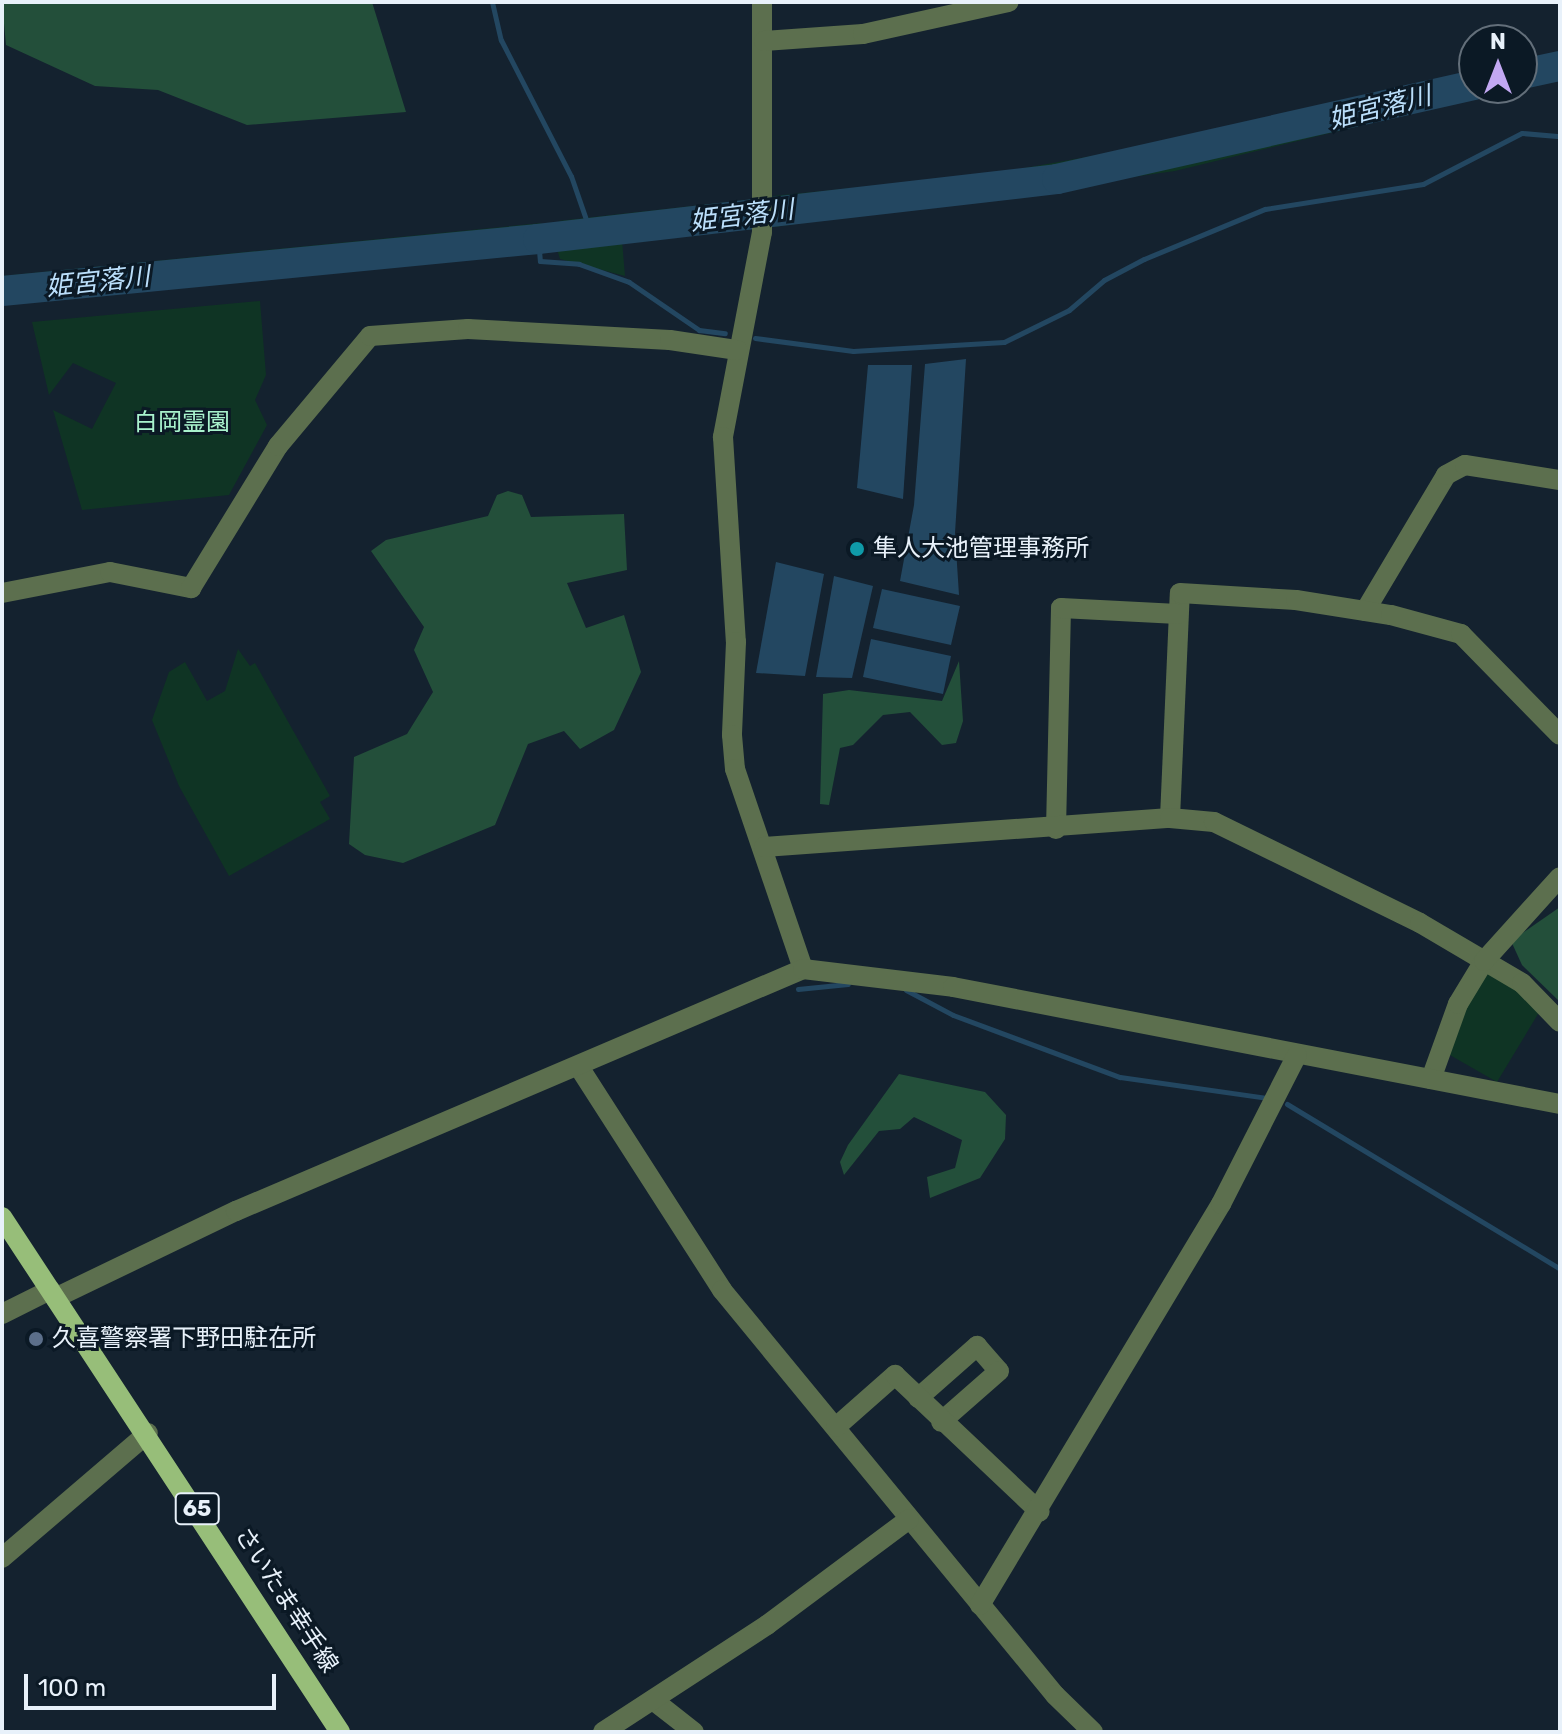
<!DOCTYPE html>
<meta charset="utf-8">
<style>
body{margin:0}
#map{position:relative;width:1562px;height:1734px;overflow:hidden;background:#14222f;font-family:Rubik,"Noto Sans JP",sans-serif}
div>[style]{position:absolute}
.green>*{inset:0;background:#0f3424}
.forest>*{inset:0;background:#234f3a}
.water>*{inset:0;background:#234761}
.stream>*{height:5px;margin:-2.5px;padding:0 2.5px;transform-origin:2.5px;border-radius:2.5px;background:#234761}
.river>*{height:30px;margin:-15px;padding:0 15px;transform-origin:15px;border-radius:15px;background:#234761}
.minor>*{height:20px;margin:-10px;padding:0 10px;transform-origin:10px;border-radius:10px;background:#5c6f4e}
.major>*{height:20px;margin:-10px;padding:0 10px;transform-origin:10px;border-radius:10px;background:#97be79}
.dots>*{width:22px;height:22px;translate:-50% -50%;box-sizing:border-box;border:4px solid #0b1925;border-radius:50%}
span{translate:-50% -50%;white-space:nowrap;text-align:center;line-height:1.15;-webkit-text-stroke:6px #0b1925;paint-order:stroke}
.shield-label span{padding:2px 6px;background:#0b1925;border:2px solid;border-radius:6px;-webkit-text-stroke-width:0}
.shield-label{font-size:22px;color:#e8f1fa;font-weight:700}
.park-label{font-size:24px;color:#a9f3cd}
.poi-label{font-size:24px;color:#e8f1fa}
.left{translate:0 -50%;text-align:left}
.street-label{font-size:24px;color:#e8f1fa}
.water-label{font-size:26px;color:#badefa;font-style:italic}
.frame{position:absolute;inset:0;border:4px solid #e8f1fa;pointer-events:none}
.north{position:absolute;left:1458px;top:24px;width:80px;height:80px;box-sizing:border-box;background:#0b1925;border:2px solid #636f7a;border-radius:50%;rotate:0deg;font-size:22px;font-weight:700;line-height:32px;text-align:center;color:#e8f1fa}
.north::after{content:'';display:block;margin:auto;width:28px;height:36px;background:#c2a8f2;clip-path:polygon(50% 0,100% 100%,50% 72%,0 100%)}
.scale{position:absolute;left:24px;top:1674px;width:252px;height:36px;box-sizing:border-box;border:4px solid #e8f1fa;border-top:0;padding-left:10px;font-size:24px;line-height:28px;white-space:nowrap;color:#e8f1fa;-webkit-text-stroke:6px #0b1925;paint-order:stroke}
</style>
<div id="map">
<div class="green">
<div style="clip-path:polygon(1474px 70px,1474px 81px,1173px 154px,1057px 175px,773px 207px,773px 196px,991px 174px,1238px 130px)"></div>
<div style="clip-path:polygon(1482px 88px,1515px 88px,1175px 171px,774px 227px,774px 218px,1105px 176px)"></div>
<div style="clip-path:polygon(755px 199px,755px 208px,578px 226px,558px 221px)"></div>
<div style="clip-path:polygon(754px 219px,753px 229px,622px 240px,625px 276px,560px 259px,556px 246px,581px 237px)"></div>
<div style="clip-path:polygon(542px 223px,526px 232px,2px 284px,2px 276px)"></div>
<div style="clip-path:polygon(260px 301px,266px 375px,255px 400px,267px 425px,229px 495px,82px 510px,53px 410px,92px 429px,116px 383px,73px 363px,49px 395px,32px 322px)"></div>
<div style="clip-path:polygon(238px 649px,250px 666px,255px 663px,330px 796px,320px 802px,330px 819px,229px 876px,179px 786px,152px 720px,169px 672px,185px 662px,207px 701px,225px 691px)"></div>
<div style="clip-path:polygon(1492px 971px,1541px 1009px,1497px 1082px,1448px 1054px,1461px 1013px,1483px 973px)"></div>
</div>
<div class="forest">
<div style="clip-path:polygon(2px 2px,372px 2px,406px 112px,247px 125px,158px 90px,95px 86px,6px 45px)"></div>
<div style="clip-path:polygon(508px 491px,522px 495px,531px 517px,624px 514px,627px 570px,567px 583px,586px 628px,624px 615px,641px 672px,614px 730px,580px 749px,564px 731px,528px 744px,495px 825px,403px 863px,365px 855px,349px 844px,354px 757px,407px 734px,433px 692px,414px 650px,424px 627px,371px 551px,386px 540px,488px 516px,497px 495px)"></div>
<div style="clip-path:polygon(959px 661px,963px 721px,956px 743px,942px 745px,910px 712px,883px 715px,853px 745px,840px 748px,829px 805px,820px 804px,823px 694px,849px 690px,942px 701px)"></div>
<div style="clip-path:polygon(1560px 907px,1560px 1002px,1522px 965px,1511px 941px)"></div>
<div style="clip-path:polygon(899px 1074px,985px 1092px,1006px 1115px,1005px 1139px,980px 1178px,930px 1198px,927px 1177px,955px 1168px,962px 1140px,914px 1117px,900px 1129px,879px 1131px,844px 1175px,840px 1162px,848px 1145px)"></div>
</div>
<div class="water">
<div style="clip-path:polygon(966px 359px,955px 533px,959px 595px,900px 581px,914px 505px,925px 364px)"></div>
<div style="clip-path:polygon(868px 365px,912px 365px,903px 499px,857px 488px)"></div>
<div style="clip-path:polygon(776px 562px,824px 574px,805px 676px,756px 673px)"></div>
<div style="clip-path:polygon(834px 576px,873px 586px,852px 678px,816px 677px)"></div>
<div style="clip-path:polygon(882px 589px,960px 606px,951px 645px,873px 628px)"></div>
<div style="clip-path:polygon(871px 639px,951px 656px,943px 694px,863px 677px)"></div>
</div>
<div class="stream">
<div style="left:492px;top:2px;width:39px;rotate:77deg"></div>
<div style="left:501px;top:40px;width:153px;rotate:62.8deg"></div>
<div style="left:571px;top:176px;width:58px;rotate:70.9deg"></div>
<div style="left:538px;top:239px;width:22px;rotate:85deg"></div>
<div style="left:540px;top:261px;width:39px;rotate:4deg"></div>
<div style="left:579px;top:264px;width:53px;rotate:19.8deg"></div>
<div style="left:629px;top:282px;width:85px;rotate:34.4deg"></div>
<div style="left:699px;top:330px;width:26px;rotate:7deg"></div>
<div style="left:755px;top:338px;width:99px;rotate:7.6deg"></div>
<div style="left:853px;top:351px;width:151px;rotate:-3.4deg"></div>
<div style="left:1004px;top:342px;width:72px;rotate:-26.2deg"></div>
<div style="left:1069px;top:310px;width:46px;rotate:-40.6deg"></div>
<div style="left:1104px;top:280px;width:45px;rotate:-27.7deg"></div>
<div style="left:1144px;top:259px;width:131px;rotate:-22.5deg"></div>
<div style="left:1265px;top:209px;width:160px;rotate:-9deg"></div>
<div style="left:1423px;top:184px;width:111px;rotate:-27.3deg"></div>
<div style="left:1522px;top:133px;width:38px;rotate:5deg"></div>
<div style="left:798px;top:989px;width:50px;rotate:-5.7deg"></div>
<div style="left:906px;top:990px;width:53px;rotate:28deg"></div>
<div style="left:953px;top:1015px;width:178px;rotate:20.4deg"></div>
<div style="left:1120px;top:1077px;width:148px;rotate:8.1deg"></div>
<div style="left:1287px;top:1104px;width:319px;rotate:31.1deg"></div>
</div>
<div class="river">
<div style="left:1522px;top:74px;width:39px;rotate:-12deg"></div>
<div style="left:2px;top:291px;width:539px;rotate:-5.54deg"></div>
<div style="left:538px;top:239px;width:522px;rotate:-6.59deg"></div>
<div style="left:1057px;top:179px;width:427px;rotate:-12.7deg"></div>
</div>
<div class="minor">
<div style="left:762px;top:2px;width:230px;rotate:90deg"></div>
<div style="left:762px;top:232px;width:209px;rotate:100.8deg"></div>
<div style="left:723px;top:437px;width:205px;rotate:86.4deg"></div>
<div style="left:736px;top:642px;width:93px;rotate:92.5deg"></div>
<div style="left:732px;top:735px;width:34px;rotate:85deg"></div>
<div style="left:735px;top:769px;width:211px;rotate:71.2deg"></div>
<div style="left:764px;top:41px;width:99px;rotate:-4deg"></div>
<div style="left:863px;top:34px;width:149px;rotate:-12.4deg"></div>
<div style="left:2px;top:593px;width:110px;rotate:-11deg"></div>
<div style="left:110px;top:572px;width:83px;rotate:11.2deg"></div>
<div style="left:191px;top:588px;width:167px;rotate:-58.5deg"></div>
<div style="left:278px;top:446px;width:143px;rotate:-50.1deg"></div>
<div style="left:370px;top:336px;width:98px;rotate:-4.1deg"></div>
<div style="left:468px;top:329px;width:202px;rotate:3.1deg"></div>
<div style="left:670px;top:340px;width:68px;rotate:8.5deg"></div>
<div style="left:1365px;top:611px;width:158px;rotate:-59.2deg"></div>
<div style="left:1446px;top:475px;width:21px;rotate:-28deg"></div>
<div style="left:1465px;top:465px;width:96px;rotate:9deg"></div>
<div style="left:1170px;top:818px;width:225px;rotate:-87.5deg"></div>
<div style="left:1180px;top:593px;width:116px;rotate:3.5deg"></div>
<div style="left:1296px;top:600px;width:96px;rotate:9deg"></div>
<div style="left:1391px;top:615px;width:73px;rotate:15.2deg"></div>
<div style="left:1461px;top:634px;width:141px;rotate:45.6deg"></div>
<div style="left:1056px;top:829px;width:221px;rotate:-88.7deg"></div>
<div style="left:1061px;top:608px;width:117px;rotate:2.9deg"></div>
<div style="left:764px;top:847px;width:407px;rotate:-4.1deg"></div>
<div style="left:1170px;top:818px;width:44px;rotate:5.2deg"></div>
<div style="left:1214px;top:822px;width:229px;rotate:26.1deg"></div>
<div style="left:1420px;top:923px;width:118px;rotate:30.5deg"></div>
<div style="left:1522px;top:983px;width:54px;rotate:45.7deg"></div>
<div style="left:579px;top:1067px;width:265px;rotate:57.3deg"></div>
<div style="left:722px;top:1290px;width:524px;rotate:50.57deg"></div>
<div style="left:1055px;top:1695px;width:53px;rotate:44.2deg"></div>
<div style="left:1431px;top:1079px;width:80px;rotate:-70.2deg"></div>
<div style="left:1458px;top:1004px;width:50px;rotate:-58.8deg"></div>
<div style="left:1484px;top:961px;width:113px;rotate:-47.9deg"></div>
<div style="left:55px;top:1298px;width:201px;rotate:-25.7deg"></div>
<div style="left:236px;top:1211px;width:616px;rotate:-23.11deg"></div>
<div style="left:803px;top:969px;width:151px;rotate:6.8deg"></div>
<div style="left:953px;top:987px;width:618px;rotate:10.91deg"></div>
<div style="left:2px;top:1314px;width:54px;rotate:-26.6deg"></div>
<div style="left:918px;top:1398px;width:79px;rotate:-41.4deg"></div>
<div style="left:977px;top:1346px;width:33px;rotate:49deg"></div>
<div style="left:999px;top:1371px;width:77px;rotate:138.7deg"></div>
<div style="left:836px;top:1427px;width:79px;rotate:-41.4deg"></div>
<div style="left:895px;top:1375px;width:199px;rotate:43.4deg"></div>
<div style="left:2px;top:1558px;width:192px;rotate:-40.6deg"></div>
<div style="left:980px;top:1605px;width:468px;rotate:-59deg"></div>
<div style="left:1221px;top:1204px;width:167px;rotate:-63deg"></div>
<div style="left:653px;top:1700px;width:52px;rotate:38deg"></div>
<div style="left:603px;top:1732px;width:196px;rotate:-33.1deg"></div>
<div style="left:767px;top:1625px;width:177px;rotate:-36.7deg"></div>
</div>
<div class="major">
<div style="left:2px;top:1217px;width:616px;rotate:56.72deg"></div>
</div>
<div class="dots">
<div style="left:857px;top:549px;background:#0f9aa8"></div>
<div style="left:36px;top:1339px;background:#5c6f8a"></div>
</div>
<div class="shield-label">
<span style="left:197px;top:1509px">65</span>
</div>
<div class="park-label">
<span style="left:182px;top:423px">白岡霊園</span>
</div>
<div class="poi-label">
<span class="left" style="left:873px;top:549px">隼人大池管理事務所</span>
<span class="left" style="left:52px;top:1339px">久喜警察署下野田駐在所</span>
</div>
<div class="street-label">
<span style="left:286px;top:1600px;rotate:57deg">さいたま幸手線</span>
</div>
<div class="water-label">
<span style="left:1380px;top:108px;rotate:-14deg">姫宮落川</span>
<span style="left:742px;top:216px;rotate:-7deg">姫宮落川</span>
<span style="left:98px;top:282px;rotate:-6deg">姫宮落川</span>
</div>
<div class="frame"></div>
<div class="north">N</div>
<div class="scale">100 m</div>
</div>
